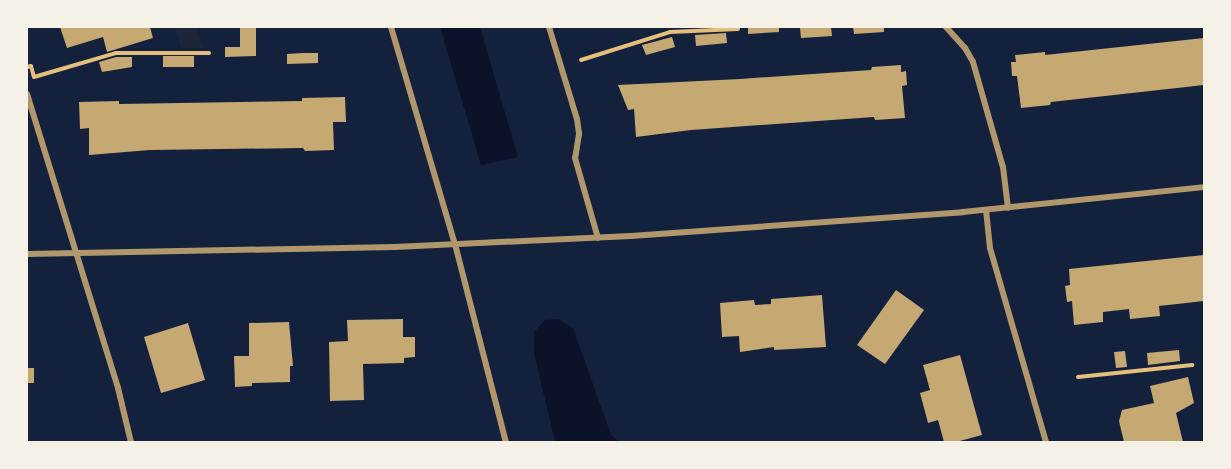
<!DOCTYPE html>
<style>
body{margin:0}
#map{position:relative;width:1231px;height:469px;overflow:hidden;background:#14213d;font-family:"Archivo Narrow",sans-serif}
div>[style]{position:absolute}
.green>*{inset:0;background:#1d2539}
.water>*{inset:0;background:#0b132b}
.building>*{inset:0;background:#c6a872}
.path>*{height:4px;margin:-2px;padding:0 2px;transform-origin:2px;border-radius:2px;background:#e5c07b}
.minor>*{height:6px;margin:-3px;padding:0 3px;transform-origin:3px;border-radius:3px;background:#b1986c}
span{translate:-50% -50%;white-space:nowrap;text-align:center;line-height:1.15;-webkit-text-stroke:4.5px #f6f1e7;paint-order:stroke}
.frame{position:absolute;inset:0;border:28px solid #f6f1e7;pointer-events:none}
</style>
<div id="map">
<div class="green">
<div style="clip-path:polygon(175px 27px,196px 27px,203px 48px,181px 48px)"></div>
</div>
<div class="water">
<div style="clip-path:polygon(440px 27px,480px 27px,518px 157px,481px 165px)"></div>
<div style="clip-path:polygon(559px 319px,573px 328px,611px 435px,619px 442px,555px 442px,534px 353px,534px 332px,545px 320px)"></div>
</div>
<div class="building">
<div style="clip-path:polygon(60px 27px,150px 27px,153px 38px,107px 52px,103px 37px,67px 48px)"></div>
<div style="clip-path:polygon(256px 27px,256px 56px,225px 57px,225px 47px,240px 47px,240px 28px)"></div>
<div style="clip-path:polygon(748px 27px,779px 27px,779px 32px,748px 34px)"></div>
<div style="clip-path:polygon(831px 27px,832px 36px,801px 38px,800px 28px)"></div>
<div style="clip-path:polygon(853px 27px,884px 27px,884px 32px,854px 34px)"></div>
<div style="clip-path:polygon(726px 33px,727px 43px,696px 46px,695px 35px)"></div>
<div style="clip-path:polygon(672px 37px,675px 47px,646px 55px,642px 45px)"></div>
<div style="clip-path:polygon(1204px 38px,1204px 85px,1051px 102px,1050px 105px,1021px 108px,1017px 76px,1012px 76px,1011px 62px,1016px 62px,1015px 55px,1045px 52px,1045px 55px)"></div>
<div style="clip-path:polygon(303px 53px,318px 53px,318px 63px,287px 64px,287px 54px)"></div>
<div style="clip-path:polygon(163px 56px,194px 56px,194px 67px,163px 67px)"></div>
<div style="clip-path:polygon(116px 57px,132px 57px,132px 67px,102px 72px,99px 62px)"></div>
<div style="clip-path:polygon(901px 65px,901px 72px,906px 71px,907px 85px,902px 86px,905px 118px,875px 120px,874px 117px,691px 130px,636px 137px,634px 109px,628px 110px,618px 85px,740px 79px,871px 70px,872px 67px)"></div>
<div style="clip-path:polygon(345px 97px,346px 122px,333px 122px,334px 150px,305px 151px,303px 148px,150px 150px,89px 155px,89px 128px,80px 129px,79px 102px,119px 101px,119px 104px,302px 101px,302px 98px)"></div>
<div style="clip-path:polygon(1204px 255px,1204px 301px,1159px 306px,1160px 316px,1130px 319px,1129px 309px,1103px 312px,1103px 322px,1074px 325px,1072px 301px,1067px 302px,1065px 286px,1070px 285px,1069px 269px)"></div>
<div style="clip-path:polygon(896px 290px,924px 310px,885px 364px,857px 345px)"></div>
<div style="clip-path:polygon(822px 295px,826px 347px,774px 350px,774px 347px,740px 352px,739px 336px,722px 337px,720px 303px,754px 300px,755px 305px,771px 304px,771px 299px)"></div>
<div style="clip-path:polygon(403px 319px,403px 337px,415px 337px,415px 357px,404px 358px,404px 363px,363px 364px,364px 400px,330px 401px,329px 342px,348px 341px,347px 320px)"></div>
<div style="clip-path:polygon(289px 322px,293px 366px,290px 366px,290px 382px,252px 383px,252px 386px,235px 387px,234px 356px,249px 356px,249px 323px)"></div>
<div style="clip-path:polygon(188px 323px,205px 380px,161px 393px,144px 337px)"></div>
<div style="clip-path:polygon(1179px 350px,1180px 361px,1148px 365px,1147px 353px)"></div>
<div style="clip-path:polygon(1125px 351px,1127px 367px,1116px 368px,1114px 352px)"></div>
<div style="clip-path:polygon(960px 355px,982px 435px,956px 442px,944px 442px,938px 420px,928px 423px,920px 393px,930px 390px,923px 365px)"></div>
<div style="clip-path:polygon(27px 368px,34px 368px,34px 383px,27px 383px)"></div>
<div style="clip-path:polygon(1188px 377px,1194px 403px,1176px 413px,1183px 442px,1124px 442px,1119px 421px,1122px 410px,1154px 403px,1150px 386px)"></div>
</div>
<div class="path">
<div style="left:581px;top:60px;width:93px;rotate:-17.5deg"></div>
<div style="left:670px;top:32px;width:68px;rotate:-2.5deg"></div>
<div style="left:27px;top:67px;width:4px;rotate:-14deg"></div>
<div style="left:31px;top:66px;width:11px;rotate:75deg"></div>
<div style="left:34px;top:77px;width:85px;rotate:-16.3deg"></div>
<div style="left:116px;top:53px;width:93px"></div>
<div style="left:1078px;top:377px;width:115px;rotate:-6deg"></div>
</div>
<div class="minor">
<div style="left:391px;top:27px;width:226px;rotate:73.6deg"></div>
<div style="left:455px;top:244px;width:204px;rotate:75.6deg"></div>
<div style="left:549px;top:27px;width:96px;rotate:73.1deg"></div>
<div style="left:577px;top:119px;width:15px;rotate:82deg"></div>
<div style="left:579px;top:134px;width:24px;rotate:99deg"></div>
<div style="left:575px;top:158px;width:83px;rotate:74deg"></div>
<div style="left:946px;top:27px;width:28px;rotate:48deg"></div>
<div style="left:965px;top:48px;width:16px;rotate:60deg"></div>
<div style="left:973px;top:62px;width:109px;rotate:74.1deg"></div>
<div style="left:1003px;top:167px;width:41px;rotate:83deg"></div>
<div style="left:27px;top:94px;width:308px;rotate:72.8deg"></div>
<div style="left:118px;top:388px;width:56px;rotate:76.5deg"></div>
<div style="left:986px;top:210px;width:38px;rotate:84deg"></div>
<div style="left:990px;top:248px;width:202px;rotate:73.9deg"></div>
<div style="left:27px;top:254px;width:368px;rotate:-1.1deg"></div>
<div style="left:395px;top:247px;width:236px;rotate:-2.7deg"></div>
<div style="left:631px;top:236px;width:333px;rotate:-4.1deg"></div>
<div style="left:963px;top:212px;width:242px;rotate:-5.9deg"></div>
</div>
<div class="frame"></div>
</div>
